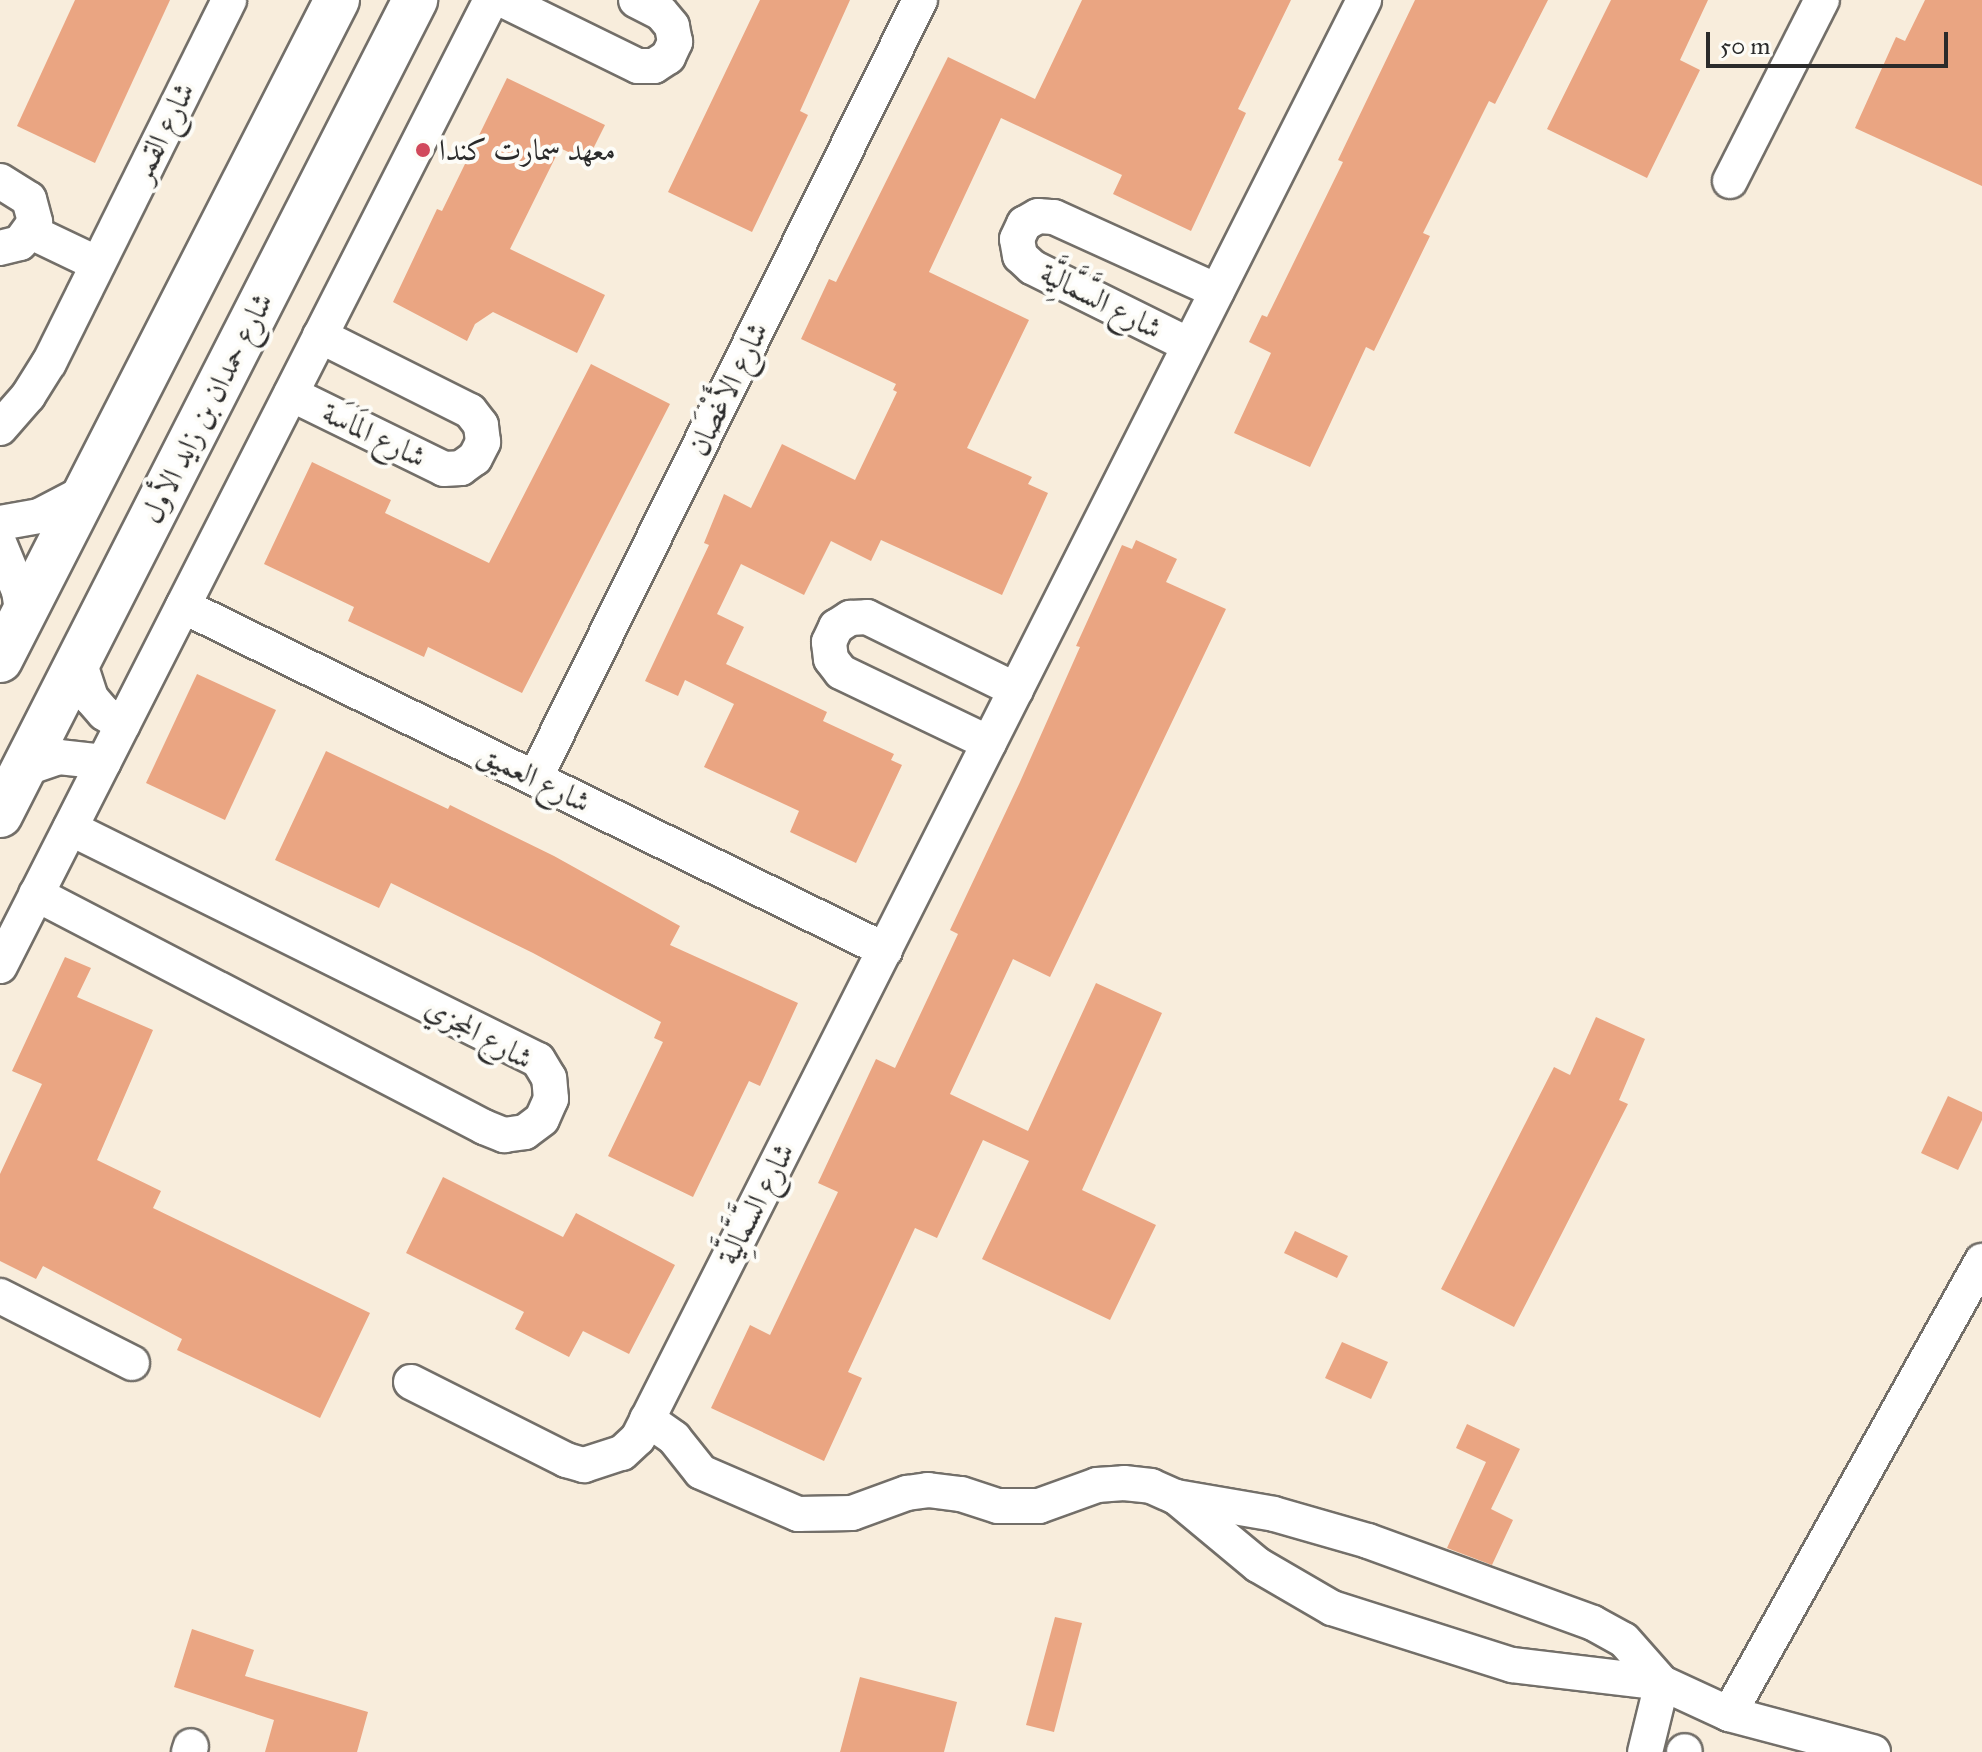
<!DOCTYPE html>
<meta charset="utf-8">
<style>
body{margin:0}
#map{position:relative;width:1982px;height:1752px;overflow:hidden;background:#f8eddc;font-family:"IM FELL Great Primer",Amiri,serif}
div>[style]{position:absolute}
.building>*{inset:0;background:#eaa582}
.roads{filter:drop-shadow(2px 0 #736f69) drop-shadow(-2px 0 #736f69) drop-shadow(0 2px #736f69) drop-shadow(0 -2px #736f69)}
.street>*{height:34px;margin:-17px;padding:0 17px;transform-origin:17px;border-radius:17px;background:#fff}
.secondary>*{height:44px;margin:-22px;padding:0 22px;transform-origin:22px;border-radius:22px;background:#fff}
.dots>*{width:22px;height:22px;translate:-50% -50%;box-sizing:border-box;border:4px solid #fdfcf7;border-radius:50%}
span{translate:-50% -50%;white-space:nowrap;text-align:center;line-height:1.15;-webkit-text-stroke:8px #fdfcf7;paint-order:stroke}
.street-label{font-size:30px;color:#2b2b2b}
.poi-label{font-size:30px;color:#2b2b2b}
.left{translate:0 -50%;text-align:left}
.scale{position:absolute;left:1706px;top:32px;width:242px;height:36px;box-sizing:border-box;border:4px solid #2b2b2b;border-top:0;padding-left:10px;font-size:24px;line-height:28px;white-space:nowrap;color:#2b2b2b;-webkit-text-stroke:6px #fdfcf7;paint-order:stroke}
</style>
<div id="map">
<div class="building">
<div style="clip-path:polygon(75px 0,170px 0,95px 163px,17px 126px)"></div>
<div style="clip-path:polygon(760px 0,850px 0,800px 111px,808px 115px,752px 232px,668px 192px)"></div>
<div style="clip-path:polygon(1082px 0,1291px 0,1238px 109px,1246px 113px,1191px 231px,1113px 194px,1122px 175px,1001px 118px,929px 272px,1029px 320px,967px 448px,1032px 477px,1028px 484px,1048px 493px,1002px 595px,881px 540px,871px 561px,831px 541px,804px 595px,741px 564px,717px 614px,744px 627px,726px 664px,827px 712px,823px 721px,894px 754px,891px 760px,902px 765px,856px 863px,790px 832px,799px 811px,704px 767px,734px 704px,685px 680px,678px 696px,645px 681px,709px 545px,704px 543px,724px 494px,751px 508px,782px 444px,855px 480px,897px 392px,893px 390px,896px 384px,801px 339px,829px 279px,836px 282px,948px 57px,1035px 99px)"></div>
<div style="clip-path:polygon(1415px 0,1548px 0,1495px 104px,1489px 101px,1423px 233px,1430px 236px,1374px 351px,1366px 347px,1310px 467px,1234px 433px,1271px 353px,1249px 342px,1262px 315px,1267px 317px,1343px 162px,1338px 160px)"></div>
<div style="clip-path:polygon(1611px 0,1708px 0,1680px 60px,1700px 70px,1647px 178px,1547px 129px)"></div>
<div style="clip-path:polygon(1925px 0,1982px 0,1982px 186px,1855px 128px,1896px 37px,1905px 41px)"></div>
<div style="clip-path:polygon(507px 78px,605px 125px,587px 161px,560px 148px,510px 249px,605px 295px,577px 353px,493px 312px,475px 324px,467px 341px,393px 302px,437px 209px,442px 211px)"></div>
<div style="clip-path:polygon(591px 364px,670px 404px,522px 693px,428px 647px,424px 657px,348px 621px,354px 607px,264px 564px,312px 462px,391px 500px,385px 513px,489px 563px)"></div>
<div style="clip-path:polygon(1136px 540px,1177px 559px,1166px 582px,1226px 609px,1050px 977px,1013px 959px,950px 1094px,1028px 1131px,1096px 983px,1162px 1013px,1082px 1190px,1156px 1225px,1110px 1320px,982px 1259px,1029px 1161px,983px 1140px,937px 1238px,915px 1228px,848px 1372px,862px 1378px,824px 1461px,711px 1408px,750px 1325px,770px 1335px,838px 1192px,818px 1183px,876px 1059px,895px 1068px,958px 934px,950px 930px,1020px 782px,1080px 647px,1076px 646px,1122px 545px,1132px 549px)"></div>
<div style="clip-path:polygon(197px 674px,276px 710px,225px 820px,146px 783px)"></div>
<div style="clip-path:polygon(326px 751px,448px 809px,450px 805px,554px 856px,680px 926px,670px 945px,798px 1003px,760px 1086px,749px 1081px,693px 1197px,608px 1156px,663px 1042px,654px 1038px,661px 1022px,533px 953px,391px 883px,379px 908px,275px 860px)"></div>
<div style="clip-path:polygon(65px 957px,91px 968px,77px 997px,153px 1030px,97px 1160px,161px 1191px,153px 1208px,370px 1313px,320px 1418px,177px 1350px,182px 1339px,43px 1266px,36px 1279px,0 1261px,0 1174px,42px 1084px,12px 1071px)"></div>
<div style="clip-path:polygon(1596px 1017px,1645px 1039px,1619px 1100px,1628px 1104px,1514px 1327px,1441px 1289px,1554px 1067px,1570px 1075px)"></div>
<div style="clip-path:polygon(1948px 1096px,1982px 1112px,1982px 1120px,1958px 1170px,1921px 1153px)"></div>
<div style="clip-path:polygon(443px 1177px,563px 1237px,576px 1213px,675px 1265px,629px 1354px,583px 1331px,569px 1357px,515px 1329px,524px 1312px,406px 1253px)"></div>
<div style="clip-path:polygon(1295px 1231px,1348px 1256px,1337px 1278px,1284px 1253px)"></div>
<div style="clip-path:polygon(1342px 1342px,1388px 1362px,1371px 1399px,1325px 1378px)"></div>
<div style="clip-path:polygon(1467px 1424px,1520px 1449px,1491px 1509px,1513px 1520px,1492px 1565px,1447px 1548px,1486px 1462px,1456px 1448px)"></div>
<div style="clip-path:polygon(1055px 1617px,1082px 1623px,1054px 1732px,1026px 1725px)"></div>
<div style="clip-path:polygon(192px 1629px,254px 1650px,245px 1676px,368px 1712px,357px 1752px,265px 1752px,274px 1720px,174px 1687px)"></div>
<div style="clip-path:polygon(860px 1677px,957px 1702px,944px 1752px,840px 1752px)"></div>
</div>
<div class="roads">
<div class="street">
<div style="left:503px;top:0;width:150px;rotate:26.1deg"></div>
<div style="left:638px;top:66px;width:16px"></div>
<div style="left:654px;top:66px;width:17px;rotate:-33deg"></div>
<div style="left:668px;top:57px;width:17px;rotate:-65deg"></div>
<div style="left:675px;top:42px;width:16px;rotate:-101deg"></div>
<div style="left:672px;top:26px;width:17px;rotate:-130deg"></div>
<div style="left:661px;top:13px;width:28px;rotate:-153deg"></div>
<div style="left:0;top:181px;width:34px;rotate:32deg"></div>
<div style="left:29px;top:199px;width:24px;rotate:75deg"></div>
<div style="left:35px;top:222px;width:26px;rotate:126deg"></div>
<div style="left:20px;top:243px;width:21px;rotate:166deg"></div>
<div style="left:1730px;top:181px;width:203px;rotate:-63.1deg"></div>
<div style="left:31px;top:232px;width:74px;rotate:25.5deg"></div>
<div style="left:1189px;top:345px;width:175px;rotate:-153.6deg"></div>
<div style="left:1032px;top:267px;width:16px;rotate:-137deg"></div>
<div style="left:1020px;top:256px;width:17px;rotate:-100deg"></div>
<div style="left:1017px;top:239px;width:17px;rotate:-65deg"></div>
<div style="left:1024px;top:224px;width:16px;rotate:-30deg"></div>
<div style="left:1038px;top:216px;width:16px;rotate:4deg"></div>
<div style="left:1054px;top:217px;width:179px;rotate:24.4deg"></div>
<div style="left:291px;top:394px;width:170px;rotate:26.1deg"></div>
<div style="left:444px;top:469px;width:17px;rotate:-3deg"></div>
<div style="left:461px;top:468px;width:17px;rotate:-36deg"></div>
<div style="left:475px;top:458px;width:18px;rotate:-63deg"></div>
<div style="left:483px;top:442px;width:17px;rotate:-97deg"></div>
<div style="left:481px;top:425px;width:18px;rotate:-128deg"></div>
<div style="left:470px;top:411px;width:168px;rotate:-153.4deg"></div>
<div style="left:0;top:428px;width:43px;rotate:-48.8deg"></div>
<div style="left:28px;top:396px;width:39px;rotate:-58deg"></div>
<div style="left:49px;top:363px;width:405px;rotate:-63.6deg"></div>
<div style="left:0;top:523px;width:40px;rotate:-10deg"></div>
<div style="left:39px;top:516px;width:54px;rotate:-27.5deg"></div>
<div style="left:0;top:545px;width:50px;rotate:67.6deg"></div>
<div style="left:19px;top:591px;width:24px;rotate:81deg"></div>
<div style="left:183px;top:606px;width:782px;rotate:26.11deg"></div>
<div style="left:79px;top:661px;width:39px;rotate:72deg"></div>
<div style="left:91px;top:698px;width:20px;rotate:49deg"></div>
<div style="left:104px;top:713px;width:22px;rotate:32deg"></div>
<div style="left:989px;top:743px;width:164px;rotate:-154.4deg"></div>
<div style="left:841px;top:672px;width:16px;rotate:-128deg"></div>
<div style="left:831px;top:659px;width:17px;rotate:-97deg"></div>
<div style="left:829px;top:642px;width:17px;rotate:-65deg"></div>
<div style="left:836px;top:627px;width:17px;rotate:-33deg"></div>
<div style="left:850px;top:618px;width:17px;rotate:-3deg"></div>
<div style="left:867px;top:617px;width:166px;rotate:26.1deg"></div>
<div style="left:24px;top:769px;width:37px;rotate:-19deg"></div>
<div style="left:59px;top:757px;width:45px;rotate:6.3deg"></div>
<div style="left:535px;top:778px;width:868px;rotate:-63.67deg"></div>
<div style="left:36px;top:894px;width:505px;rotate:27.48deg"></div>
<div style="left:484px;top:1127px;width:22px;rotate:22deg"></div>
<div style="left:504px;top:1135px;width:21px;rotate:-8deg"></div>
<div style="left:525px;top:1132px;width:21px;rotate:-37deg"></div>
<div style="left:542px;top:1119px;width:22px;rotate:-66deg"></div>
<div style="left:551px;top:1099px;width:21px;rotate:-95deg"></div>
<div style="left:549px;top:1078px;width:21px;rotate:-121deg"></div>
<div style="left:538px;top:1060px;width:522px;rotate:-153.63deg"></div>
<div style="left:0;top:966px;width:1084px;rotate:-63.06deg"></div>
<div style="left:0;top:1296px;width:148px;rotate:26.9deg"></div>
<div style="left:411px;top:1382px;width:174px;rotate:26.7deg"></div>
<div style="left:566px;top:1460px;width:19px;rotate:16deg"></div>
<div style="left:584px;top:1465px;width:40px;rotate:-18deg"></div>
<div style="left:622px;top:1453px;width:22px;rotate:-43deg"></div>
<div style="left:638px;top:1438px;width:1611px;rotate:-63.21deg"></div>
<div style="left:647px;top:1419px;width:33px;rotate:35deg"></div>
<div style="left:674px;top:1438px;width:43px;rotate:51.5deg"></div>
<div style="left:701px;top:1472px;width:106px;rotate:23.4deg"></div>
<div style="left:798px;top:1514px;width:54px;rotate:-1.1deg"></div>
<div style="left:852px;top:1513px;width:59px;rotate:-20deg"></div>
<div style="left:907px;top:1493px;width:21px;rotate:-8deg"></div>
<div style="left:928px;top:1490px;width:33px;rotate:7deg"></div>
<div style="left:961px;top:1494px;width:39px;rotate:18deg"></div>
<div style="left:998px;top:1506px;width:41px"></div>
<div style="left:1039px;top:1506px;width:62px;rotate:-19.9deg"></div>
<div style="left:1097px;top:1485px;width:27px;rotate:-4deg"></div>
<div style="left:1124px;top:1483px;width:27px;rotate:6deg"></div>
<div style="left:1151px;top:1486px;width:27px;rotate:24deg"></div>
<div style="left:1176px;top:1497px;width:99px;rotate:9.8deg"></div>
<div style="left:1274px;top:1514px;width:98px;rotate:16deg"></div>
<div style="left:1368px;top:1541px;width:239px;rotate:20deg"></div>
<div style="left:1593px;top:1623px;width:35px;rotate:29deg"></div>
<div style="left:1624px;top:1640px;width:57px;rotate:48.5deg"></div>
<div style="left:1662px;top:1683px;width:71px;rotate:103.8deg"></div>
<div style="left:1176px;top:1497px;width:107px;rotate:39.7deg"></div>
<div style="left:1258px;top:1565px;width:86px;rotate:30.2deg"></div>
<div style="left:1332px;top:1608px;width:189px;rotate:17.6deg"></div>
<div style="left:1512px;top:1665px;width:151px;rotate:6.8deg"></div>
<div style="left:1662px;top:1683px;width:74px;rotate:24.8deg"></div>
<div style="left:1729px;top:1714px;width:149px;rotate:14.8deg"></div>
<div style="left:1729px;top:1714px;width:519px;rotate:-60.82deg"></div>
<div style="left:189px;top:1752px;width:6px;rotate:-72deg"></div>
<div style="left:1684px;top:1752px;width:1px;rotate:-45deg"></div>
</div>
<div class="secondary">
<div style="left:0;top:660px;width:741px;rotate:-62.95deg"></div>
<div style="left:0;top:815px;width:915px;rotate:-63.01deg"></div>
</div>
</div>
<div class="dots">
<div style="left:423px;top:150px;background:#d1495b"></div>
</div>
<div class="street-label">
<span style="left:163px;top:132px;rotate:-64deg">شارع القمر</span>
<span style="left:1101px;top:301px;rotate:27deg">شارع السَّمَّالِيَّة</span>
<span style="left:728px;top:389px;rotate:-64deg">شارع الأَغْصَان</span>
<span style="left:207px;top:408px;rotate:-63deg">شارع حمدان بن زايد الأول</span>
<span style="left:374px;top:435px;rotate:26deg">شارع المَاسَة</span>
<span style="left:534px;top:778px;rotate:26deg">شارع العميق</span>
<span style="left:479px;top:1033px;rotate:29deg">شارع المجزي</span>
<span style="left:756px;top:1204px;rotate:-63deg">شارع السَّمَّالِيَّة</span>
</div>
<div class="poi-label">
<span class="left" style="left:439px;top:150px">معهد سمارت كندا</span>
</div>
<div class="scale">50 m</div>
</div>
